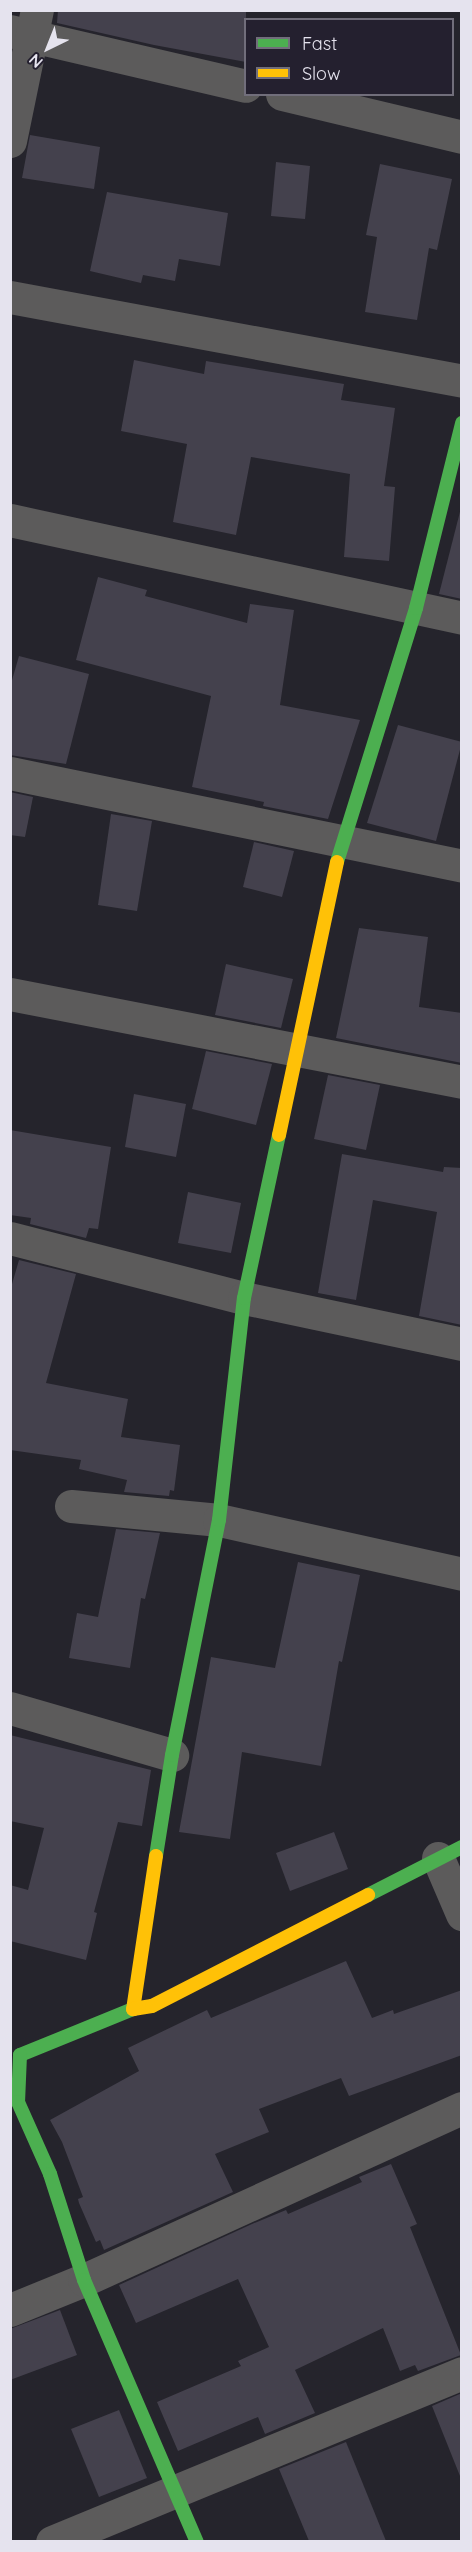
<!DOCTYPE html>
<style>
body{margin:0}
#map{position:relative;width:472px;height:2552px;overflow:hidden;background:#25242c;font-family:Quicksand,sans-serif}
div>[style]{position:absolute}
.building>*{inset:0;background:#44414d}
.street>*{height:33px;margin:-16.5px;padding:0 16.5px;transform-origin:16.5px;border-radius:16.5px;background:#5c5b5b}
.fast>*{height:14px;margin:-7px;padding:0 7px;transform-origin:7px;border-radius:7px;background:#4caf50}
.slow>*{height:14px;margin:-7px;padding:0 7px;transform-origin:7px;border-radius:7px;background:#ffc107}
span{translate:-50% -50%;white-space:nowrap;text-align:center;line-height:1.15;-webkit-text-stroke:5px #24202f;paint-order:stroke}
.frame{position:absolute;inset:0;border:12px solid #e5e3ee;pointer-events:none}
.legend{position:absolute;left:244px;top:18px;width:210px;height:78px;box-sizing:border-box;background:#24202f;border:2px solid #716e7b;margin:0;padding:8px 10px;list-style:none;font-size:18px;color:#e5e3ee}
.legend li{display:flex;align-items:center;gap:12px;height:30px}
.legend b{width:30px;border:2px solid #716e7b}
.north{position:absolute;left:18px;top:18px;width:60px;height:60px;-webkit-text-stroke:4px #24202f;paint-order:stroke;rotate:223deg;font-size:16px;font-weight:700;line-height:24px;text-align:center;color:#e5e3ee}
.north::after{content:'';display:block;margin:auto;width:21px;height:27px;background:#e5e3ee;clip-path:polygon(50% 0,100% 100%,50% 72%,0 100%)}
</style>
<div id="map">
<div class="building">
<div style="clip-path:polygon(58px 10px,246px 10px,246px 62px,154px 45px,57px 23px)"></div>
<div style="clip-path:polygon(30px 135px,100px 147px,94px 189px,22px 178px)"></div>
<div style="clip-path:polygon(276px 162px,310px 166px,305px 219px,271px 216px)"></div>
<div style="clip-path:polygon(380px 164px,452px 179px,437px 250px,429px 248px,417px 320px,365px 312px,377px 237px,366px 235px)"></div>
<div style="clip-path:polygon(107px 192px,228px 213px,220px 266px,179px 259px,175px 281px,143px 275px,141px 283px,90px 271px)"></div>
<div style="clip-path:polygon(134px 360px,204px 374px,206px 361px,344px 384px,341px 400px,395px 408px,384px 486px,395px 487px,389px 561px,344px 557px,350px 474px,251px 457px,236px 535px,173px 522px,187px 444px,121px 431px)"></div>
<div style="clip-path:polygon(462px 504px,462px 599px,439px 594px)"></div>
<div style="clip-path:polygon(98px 577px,147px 590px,145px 596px,247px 623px,250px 604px,294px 610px,280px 705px,360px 720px,328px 819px,263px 806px,264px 802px,192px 787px,211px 696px,76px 660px)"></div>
<div style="clip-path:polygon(19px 656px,89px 674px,66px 764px,10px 755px,10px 687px)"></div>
<div style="clip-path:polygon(398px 725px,462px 742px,436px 841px,367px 823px)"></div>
<div style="clip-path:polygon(10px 792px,33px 797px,25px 837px,10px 835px)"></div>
<div style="clip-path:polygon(111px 814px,152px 821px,137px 911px,98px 905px)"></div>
<div style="clip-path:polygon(254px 842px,294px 851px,282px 897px,243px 887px)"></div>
<div style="clip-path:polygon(359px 928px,428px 937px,419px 1007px,462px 1013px,462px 1063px,336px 1038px)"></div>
<div style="clip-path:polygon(226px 964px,293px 979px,281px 1028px,215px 1015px)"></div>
<div style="clip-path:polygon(206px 1051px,272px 1064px,256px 1125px,192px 1109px)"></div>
<div style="clip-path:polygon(328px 1075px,380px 1085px,366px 1150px,314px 1139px)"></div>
<div style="clip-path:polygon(134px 1094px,186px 1104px,176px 1157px,125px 1147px)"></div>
<div style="clip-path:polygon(10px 1130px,111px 1147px,98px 1229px,89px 1228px,86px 1238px,30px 1224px,31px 1218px,10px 1215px)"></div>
<div style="clip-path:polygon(342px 1154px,443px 1172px,444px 1167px,462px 1168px,462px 1325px,419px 1316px,437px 1212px,373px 1200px,356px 1300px,318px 1293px)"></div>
<div style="clip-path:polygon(188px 1192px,241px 1203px,231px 1253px,178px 1243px)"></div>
<div style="clip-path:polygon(19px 1260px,76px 1274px,46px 1383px,128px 1399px,121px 1437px,180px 1445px,174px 1491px,170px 1490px,169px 1496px,124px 1492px,127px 1480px,79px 1469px,81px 1460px,10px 1450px,10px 1291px)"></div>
<div style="clip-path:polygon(116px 1529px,160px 1533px,145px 1599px,141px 1598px,130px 1668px,69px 1658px,77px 1613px,98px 1617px)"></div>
<div style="clip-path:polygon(298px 1562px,360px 1575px,342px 1662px,339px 1661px,321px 1766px,242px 1752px,230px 1839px,179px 1832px,211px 1657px,275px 1668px)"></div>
<div style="clip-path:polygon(10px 1735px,151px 1770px,142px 1826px,118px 1822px,94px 1912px,97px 1913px,86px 1960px,10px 1941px,10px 1885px,28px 1890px,44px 1828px,10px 1821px)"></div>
<div style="clip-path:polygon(334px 1832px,348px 1869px,290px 1891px,276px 1853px)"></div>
<div style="clip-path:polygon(346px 1961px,372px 2018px,393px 2010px,394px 2014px,462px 1990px,462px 2055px,349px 2096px,341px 2078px,259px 2109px,269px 2132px,215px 2154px,233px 2192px,104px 2250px,100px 2240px,96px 2242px,79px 2203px,78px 2199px,83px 2197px,62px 2142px,50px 2120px,139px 2071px,128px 2048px,207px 2010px,211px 2018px)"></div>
<div style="clip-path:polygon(391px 2164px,417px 2224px,410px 2227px,461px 2355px,418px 2371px,415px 2365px,400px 2371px,383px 2328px,295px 2370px,315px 2413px,265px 2434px,258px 2417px,178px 2451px,157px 2402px,241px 2366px,238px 2361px,269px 2347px,238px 2279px,136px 2323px,119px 2285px,252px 2224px,286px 2210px,288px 2214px,362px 2182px,359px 2177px)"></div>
<div style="clip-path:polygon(60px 2310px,77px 2355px,10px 2380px,10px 2329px)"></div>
<div style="clip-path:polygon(462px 2393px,462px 2475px,460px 2476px,432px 2406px)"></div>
<div style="clip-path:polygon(119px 2410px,147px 2478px,99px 2497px,71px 2429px)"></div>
<div style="clip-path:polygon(346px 2442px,386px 2541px,309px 2541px,279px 2469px)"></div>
</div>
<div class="street">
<div style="left:10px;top:31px;width:242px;rotate:13.1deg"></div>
<div style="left:282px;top:94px;width:185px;rotate:13.4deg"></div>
<div style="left:10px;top:141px;width:134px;rotate:-78.4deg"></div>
<div style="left:10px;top:297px;width:460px;rotate:10.5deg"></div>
<div style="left:10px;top:520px;width:463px;rotate:12.2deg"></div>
<div style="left:10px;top:773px;width:461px;rotate:11.6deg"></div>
<div style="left:10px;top:994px;width:460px;rotate:11deg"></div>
<div style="left:10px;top:1238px;width:242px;rotate:14.4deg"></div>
<div style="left:244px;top:1298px;width:223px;rotate:11.9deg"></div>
<div style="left:71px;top:1506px;width:149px;rotate:5.4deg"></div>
<div style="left:219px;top:1520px;width:249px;rotate:12.5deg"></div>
<div style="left:10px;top:1708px;width:169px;rotate:16.2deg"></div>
<div style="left:438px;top:1858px;width:61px;rotate:66.8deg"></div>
<div style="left:10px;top:2310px;width:80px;rotate:-22.1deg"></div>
<div style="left:84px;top:2280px;width:415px;rotate:-24.5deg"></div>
<div style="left:52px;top:2542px;width:443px;rotate:-22.4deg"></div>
</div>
<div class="fast">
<div style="left:337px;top:862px;width:266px;rotate:-72.7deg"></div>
<div style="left:416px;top:608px;width:191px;rotate:-76deg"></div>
<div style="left:156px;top:1856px;width:102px;rotate:-81deg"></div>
<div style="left:172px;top:1755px;width:240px;rotate:-78.7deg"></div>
<div style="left:219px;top:1520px;width:223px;rotate:-83.6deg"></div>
<div style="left:244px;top:1298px;width:167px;rotate:-77.9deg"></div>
<div style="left:368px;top:1895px;width:106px;rotate:-27.1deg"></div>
<div style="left:133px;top:2009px;width:122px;rotate:157.8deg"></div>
<div style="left:20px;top:2055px;width:47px;rotate:92.4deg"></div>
<div style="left:18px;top:2102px;width:79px;rotate:66deg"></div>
<div style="left:50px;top:2174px;width:111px;rotate:72.2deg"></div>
<div style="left:84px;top:2280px;width:285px;rotate:66.7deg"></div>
</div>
<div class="slow">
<div style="left:279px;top:1135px;width:279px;rotate:-78deg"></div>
<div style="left:156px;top:1856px;width:155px;rotate:98.5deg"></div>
<div style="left:133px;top:2009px;width:19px;rotate:-9deg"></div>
<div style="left:152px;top:2006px;width:243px;rotate:-27.2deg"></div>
</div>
<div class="frame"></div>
<ul class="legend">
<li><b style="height:8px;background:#4caf50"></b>Fast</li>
<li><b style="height:8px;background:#ffc107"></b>Slow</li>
</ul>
<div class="north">N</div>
</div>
